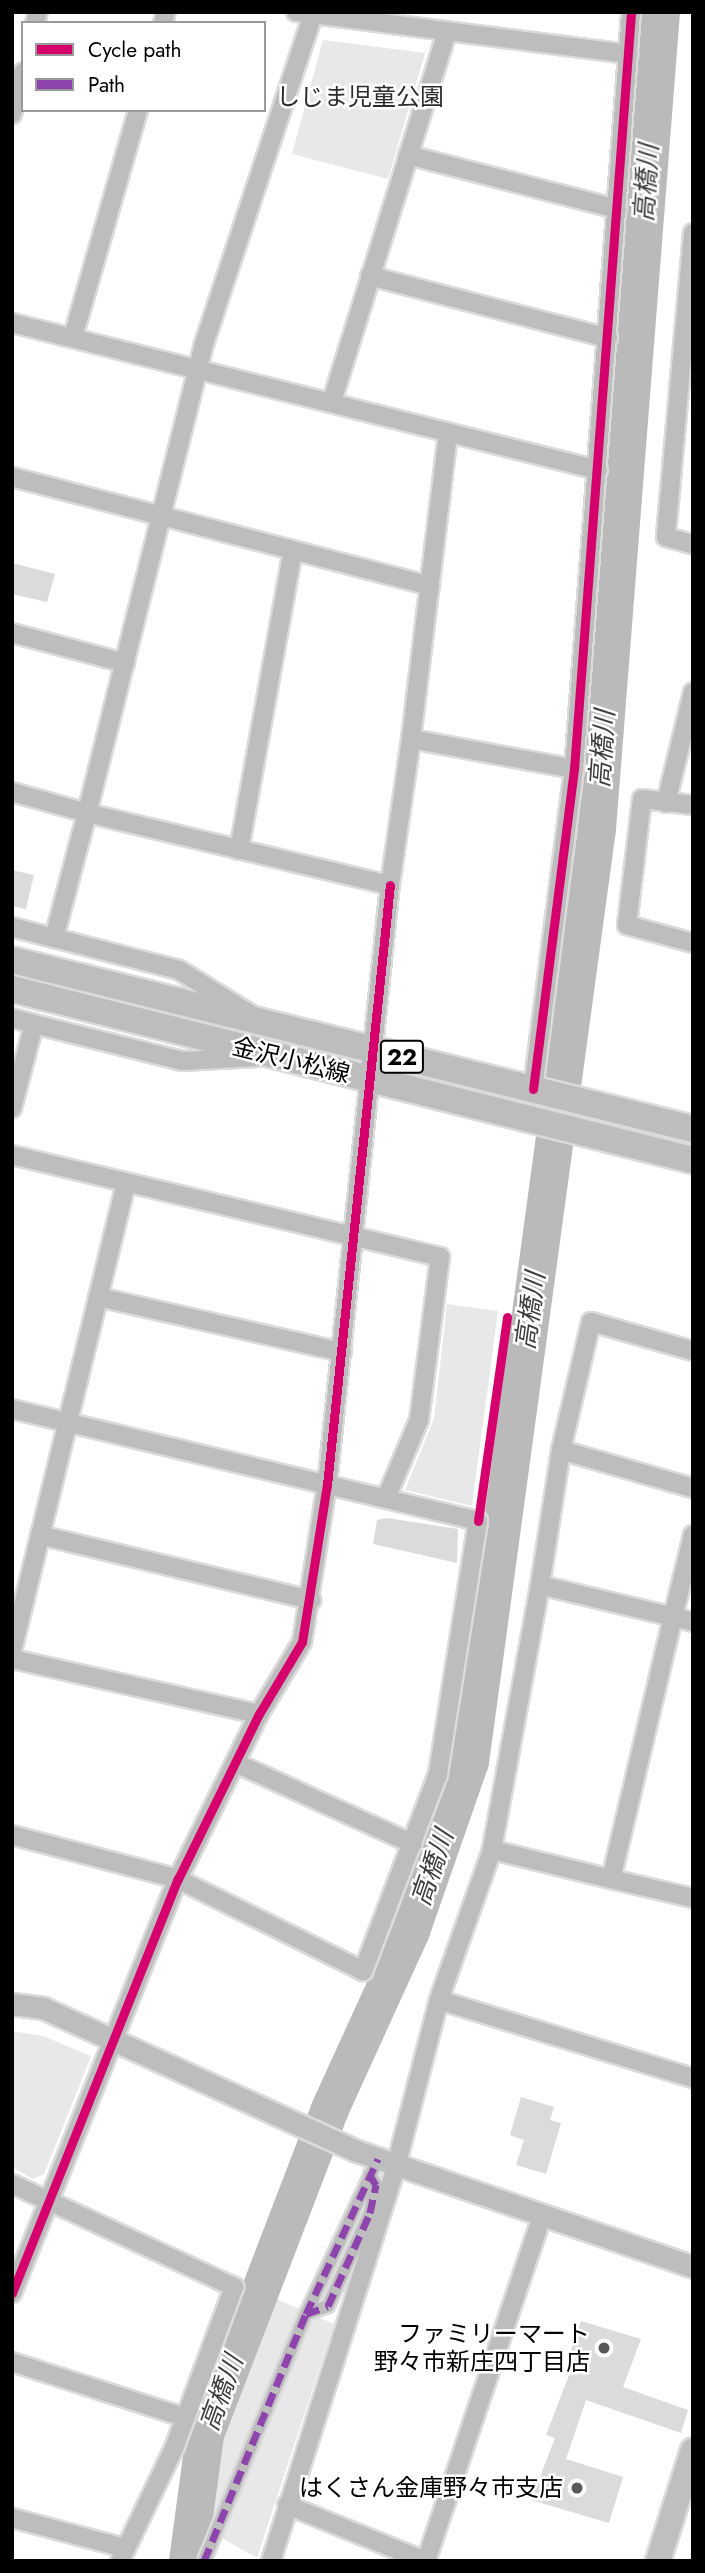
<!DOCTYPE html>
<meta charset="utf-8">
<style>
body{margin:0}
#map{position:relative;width:705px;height:2573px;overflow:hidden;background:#fff;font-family:Jost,"Noto Sans JP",sans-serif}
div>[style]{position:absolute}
.green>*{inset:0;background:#e8e8e8}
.river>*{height:38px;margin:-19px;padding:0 19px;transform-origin:19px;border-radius:19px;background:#bababa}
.building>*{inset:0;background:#dbdbdb}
.roads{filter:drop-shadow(2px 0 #dbdbdb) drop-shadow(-2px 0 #dbdbdb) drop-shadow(0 2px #dbdbdb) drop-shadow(0 -2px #dbdbdb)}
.pedestrian>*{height:12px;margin:-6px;padding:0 6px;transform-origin:6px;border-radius:6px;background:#bdbdbd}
.minor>*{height:18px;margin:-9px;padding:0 9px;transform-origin:9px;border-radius:9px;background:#bdbdbd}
.tertiary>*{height:21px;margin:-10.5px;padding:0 10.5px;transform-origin:10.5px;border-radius:10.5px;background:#bdbdbd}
.secondary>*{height:24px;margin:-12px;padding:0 12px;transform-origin:12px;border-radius:12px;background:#bfbfbf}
.primary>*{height:26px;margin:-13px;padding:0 13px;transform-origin:13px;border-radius:13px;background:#bdbdbd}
.quiet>*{height:7px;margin-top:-3.5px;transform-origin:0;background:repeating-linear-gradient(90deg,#8e44ad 0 14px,transparent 0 21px)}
.cycleway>*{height:9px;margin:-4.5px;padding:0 4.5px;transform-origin:4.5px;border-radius:4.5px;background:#d6006c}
.dots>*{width:19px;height:19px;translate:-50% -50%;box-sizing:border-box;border:4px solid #fff;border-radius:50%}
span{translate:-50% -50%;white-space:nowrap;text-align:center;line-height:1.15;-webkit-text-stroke:5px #fff;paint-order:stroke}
.shield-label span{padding:2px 5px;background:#fff;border:2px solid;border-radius:5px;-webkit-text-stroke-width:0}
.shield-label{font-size:23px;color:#000;font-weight:700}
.park-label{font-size:24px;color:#2c2c2c}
.street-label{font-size:24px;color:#000}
.poi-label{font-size:24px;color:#000}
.right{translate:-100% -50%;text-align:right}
.water-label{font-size:26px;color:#3d3d3d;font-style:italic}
.frame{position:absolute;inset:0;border:14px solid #000;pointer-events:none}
.legend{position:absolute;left:21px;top:21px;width:245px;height:91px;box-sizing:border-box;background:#fff;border:2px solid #999;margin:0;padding:9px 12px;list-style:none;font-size:21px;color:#000}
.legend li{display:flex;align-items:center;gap:14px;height:35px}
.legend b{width:35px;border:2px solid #999}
</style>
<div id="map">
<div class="green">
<div style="clip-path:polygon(323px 40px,425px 53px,388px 179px,292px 154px)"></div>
<div style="clip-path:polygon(447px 1304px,498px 1311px,472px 1506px,405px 1490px,434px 1419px)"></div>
<div style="clip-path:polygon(12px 2031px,43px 2036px,91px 2056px,44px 2174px,33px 2179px,12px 2167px)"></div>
<div style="clip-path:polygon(274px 2298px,334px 2324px,257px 2558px,206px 2529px,220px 2430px)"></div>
</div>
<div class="river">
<div style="left:188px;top:2561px;width:127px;rotate:-82.3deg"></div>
<div style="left:205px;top:2435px;width:349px;rotate:-69deg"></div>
<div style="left:330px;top:2109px;width:196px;rotate:-65.5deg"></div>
<div style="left:411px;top:1931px;width:179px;rotate:-70.8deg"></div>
<div style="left:470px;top:1762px;width:942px;rotate:-82.25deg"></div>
<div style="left:597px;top:829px;width:820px;rotate:-85.52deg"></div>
</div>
<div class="building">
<div style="clip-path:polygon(12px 563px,55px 574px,47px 602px,12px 594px)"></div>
<div style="clip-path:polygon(12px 870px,34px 875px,26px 909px,12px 906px)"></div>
<div style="clip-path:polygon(387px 1518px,458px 1529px,457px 1563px,373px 1544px,377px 1520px)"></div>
<div style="clip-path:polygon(521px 2097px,554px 2107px,550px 2120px,561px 2123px,546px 2174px,516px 2165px,524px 2140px,510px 2135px)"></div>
<div style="clip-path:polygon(581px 2321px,641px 2339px,623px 2387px,688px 2410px,681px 2433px,586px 2400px,566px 2459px,623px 2477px,609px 2523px,531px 2500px,555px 2438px,546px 2435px,576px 2357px,569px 2355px)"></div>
</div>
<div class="roads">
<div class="pedestrian">
<div style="left:306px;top:2314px;width:23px;rotate:-20deg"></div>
<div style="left:328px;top:2306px;width:102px;rotate:-65.7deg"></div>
<div style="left:370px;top:2213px;width:29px;rotate:-78deg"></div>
<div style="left:376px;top:2185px;width:12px;rotate:-121deg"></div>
<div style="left:204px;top:2561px;width:267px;rotate:-67.6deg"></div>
<div style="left:306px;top:2314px;width:171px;rotate:-65.1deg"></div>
</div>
<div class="minor">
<div style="left:296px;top:12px;width:335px;rotate:7.2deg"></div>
<div style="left:35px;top:23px;width:11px;rotate:-75deg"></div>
<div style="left:163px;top:23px;width:11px;rotate:-75deg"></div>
<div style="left:12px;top:114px;width:43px;rotate:-75.3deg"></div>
<div style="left:408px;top:155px;width:216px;rotate:14.5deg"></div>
<div style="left:693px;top:233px;width:305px;rotate:95.1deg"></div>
<div style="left:666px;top:537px;width:28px;rotate:15deg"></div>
<div style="left:370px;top:276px;width:246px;rotate:14.6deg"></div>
<div style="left:12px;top:323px;width:604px;rotate:14.08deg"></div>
<div style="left:73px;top:337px;width:236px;rotate:-74deg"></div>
<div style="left:332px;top:401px;width:387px;rotate:-72.7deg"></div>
<div style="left:12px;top:477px;width:432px;rotate:14.6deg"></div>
<div style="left:12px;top:633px;width:117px;rotate:14.9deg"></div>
<div style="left:411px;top:739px;width:309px;rotate:-83.1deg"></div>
<div style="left:12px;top:792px;width:78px;rotate:15.6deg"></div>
<div style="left:87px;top:813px;width:483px;rotate:-76deg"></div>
<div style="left:204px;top:344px;width:350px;rotate:-71.7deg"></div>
<div style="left:666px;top:803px;width:114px;rotate:-76.3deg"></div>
<div style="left:693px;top:805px;width:51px;rotate:-173.3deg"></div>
<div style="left:642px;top:799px;width:127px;rotate:96.8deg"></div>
<div style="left:627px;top:925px;width:68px;rotate:15.3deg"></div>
<div style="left:239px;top:850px;width:304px;rotate:-79.8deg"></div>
<div style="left:12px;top:927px;width:43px;rotate:14.7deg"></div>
<div style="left:250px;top:1014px;width:84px;rotate:-148.2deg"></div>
<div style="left:179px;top:970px;width:129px;rotate:-165.6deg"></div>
<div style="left:54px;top:938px;width:129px;rotate:-75.2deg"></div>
<div style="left:87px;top:813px;width:311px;rotate:13.4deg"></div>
<div style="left:390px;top:885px;width:148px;rotate:-81.8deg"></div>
<div style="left:411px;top:739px;width:166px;rotate:10.4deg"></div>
<div style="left:12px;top:1018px;width:23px;rotate:15deg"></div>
<div style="left:34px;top:1024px;width:87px;rotate:104.7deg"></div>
<div style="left:34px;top:1024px;width:153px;rotate:14deg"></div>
<div style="left:182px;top:1061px;width:75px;rotate:-3.1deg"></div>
<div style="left:533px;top:1089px;width:323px;rotate:-82.7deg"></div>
<div style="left:574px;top:769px;width:759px;rotate:-85.69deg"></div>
<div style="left:12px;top:1155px;width:440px;rotate:13.4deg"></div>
<div style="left:440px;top:1257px;width:164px;rotate:97.3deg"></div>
<div style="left:419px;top:1420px;width:85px;rotate:112.9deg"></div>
<div style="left:98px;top:1297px;width:250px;rotate:12.7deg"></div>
<div style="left:693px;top:1351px;width:106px;rotate:-164.1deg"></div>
<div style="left:591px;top:1322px;width:131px;rotate:103.2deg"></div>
<div style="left:561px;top:1450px;width:137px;rotate:98.8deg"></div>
<div style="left:540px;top:1585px;width:137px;rotate:13.5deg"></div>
<div style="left:673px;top:1617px;width:269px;rotate:103.3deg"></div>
<div style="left:611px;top:1879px;width:84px;rotate:13deg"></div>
<div style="left:12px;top:1409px;width:479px;rotate:13.5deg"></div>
<div style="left:478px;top:1521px;width:256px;rotate:99deg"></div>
<div style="left:438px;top:1774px;width:211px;rotate:110.8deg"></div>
<div style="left:363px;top:1971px;width:207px;rotate:-153.6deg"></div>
<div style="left:178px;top:1879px;width:172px;rotate:-165.2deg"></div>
<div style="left:561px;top:1450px;width:137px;rotate:16.1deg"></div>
<div style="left:40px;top:1535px;width:279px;rotate:13.5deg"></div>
<div style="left:693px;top:1535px;width:84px;rotate:103.7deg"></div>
<div style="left:673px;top:1617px;width:21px;rotate:14deg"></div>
<div style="left:540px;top:1585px;width:269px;rotate:100.3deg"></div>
<div style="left:492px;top:1850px;width:122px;rotate:13.7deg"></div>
<div style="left:12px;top:1651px;width:482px;rotate:-76.3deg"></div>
<div style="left:12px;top:1659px;width:253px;rotate:12.6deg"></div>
<div style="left:238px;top:1764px;width:192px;rotate:24.6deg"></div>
<div style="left:492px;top:1850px;width:159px;rotate:109.5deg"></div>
<div style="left:439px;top:2000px;width:266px;rotate:17.1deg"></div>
<div style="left:12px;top:2184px;width:245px;rotate:24.9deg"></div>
<div style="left:234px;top:2287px;width:170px;rotate:110.4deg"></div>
<div style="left:175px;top:2446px;width:127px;rotate:115.6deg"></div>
<div style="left:12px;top:2293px;width:446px;rotate:-68.2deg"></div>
<div style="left:178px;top:1879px;width:184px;rotate:-63.9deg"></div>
<div style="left:259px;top:1714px;width:84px;rotate:-59.2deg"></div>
<div style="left:302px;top:1642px;width:159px;rotate:-81deg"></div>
<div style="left:327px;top:1485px;width:603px;rotate:-84.01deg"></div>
<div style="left:12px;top:2362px;width:180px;rotate:17.8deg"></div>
<div style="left:287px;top:2505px;width:149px;rotate:22.1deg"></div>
<div style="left:12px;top:2518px;width:117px;rotate:14.9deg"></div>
<div style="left:271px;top:2561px;width:414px;rotate:-72.4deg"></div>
<div style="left:396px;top:2166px;width:171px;rotate:-75.5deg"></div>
<div style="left:426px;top:2561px;width:363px;rotate:-71.4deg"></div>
</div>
<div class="tertiary">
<div style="left:12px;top:2004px;width:31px;rotate:7deg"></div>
<div style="left:43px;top:2008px;width:342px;rotate:24.5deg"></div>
<div style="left:354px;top:2150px;width:359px;rotate:19deg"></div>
</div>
<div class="secondary">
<div style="left:658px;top:2561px;width:116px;rotate:-72.5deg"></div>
</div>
<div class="primary">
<div style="left:12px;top:960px;width:702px;rotate:13.94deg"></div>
<div style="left:12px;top:989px;width:702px;rotate:14.1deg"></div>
</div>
</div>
<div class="quiet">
<div style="left:306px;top:2314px;width:23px;rotate:-20deg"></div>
<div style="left:328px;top:2306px;width:102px;rotate:-65.7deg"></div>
<div style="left:370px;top:2213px;width:29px;rotate:-78deg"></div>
<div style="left:376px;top:2185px;width:12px;rotate:-121deg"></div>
<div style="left:204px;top:2561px;width:267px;rotate:-67.6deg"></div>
<div style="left:306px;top:2314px;width:171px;rotate:-65.1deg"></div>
</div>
<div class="cycleway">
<div style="left:533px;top:1089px;width:323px;rotate:-82.7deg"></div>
<div style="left:574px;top:769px;width:759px;rotate:-85.69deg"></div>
<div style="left:478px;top:1521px;width:206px;rotate:-81.9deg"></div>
<div style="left:12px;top:2293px;width:446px;rotate:-68.2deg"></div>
<div style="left:178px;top:1879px;width:184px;rotate:-63.9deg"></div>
<div style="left:259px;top:1714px;width:84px;rotate:-59.2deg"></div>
<div style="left:302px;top:1642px;width:159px;rotate:-81deg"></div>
<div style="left:327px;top:1485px;width:603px;rotate:-84.01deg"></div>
</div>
<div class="dots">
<div style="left:604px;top:2348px;background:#595959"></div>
<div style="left:577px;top:2488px;background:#595959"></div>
</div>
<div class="shield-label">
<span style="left:402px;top:1057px">22</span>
</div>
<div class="park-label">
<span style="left:360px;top:97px">しじま児童公園</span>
</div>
<div class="street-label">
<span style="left:291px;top:1060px;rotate:14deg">金沢小松線</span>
</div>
<div class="poi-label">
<span class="right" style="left:590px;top:2348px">ファミリーマート<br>野々市新庄四丁目店</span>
<span class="right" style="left:563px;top:2488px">はくさん金庫野々市支店</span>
</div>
<div class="water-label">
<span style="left:647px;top:183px;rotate:-86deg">高橋川</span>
<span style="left:603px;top:749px;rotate:-86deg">高橋川</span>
<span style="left:531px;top:1311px;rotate:-82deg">高橋川</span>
<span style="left:433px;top:1868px;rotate:-71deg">高橋川</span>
<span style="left:222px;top:2393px;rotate:-70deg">高橋川</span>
</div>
<div class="frame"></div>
<ul class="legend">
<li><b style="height:9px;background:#d6006c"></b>Cycle path</li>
<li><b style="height:9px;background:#8e44ad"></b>Path</li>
</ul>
</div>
